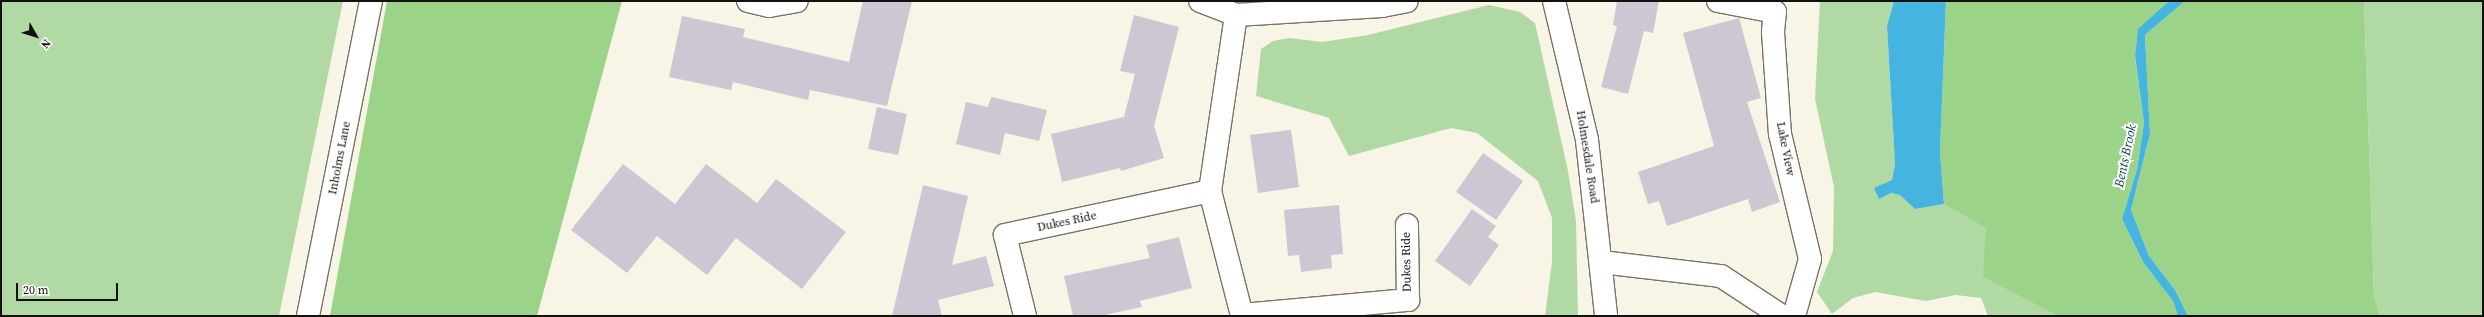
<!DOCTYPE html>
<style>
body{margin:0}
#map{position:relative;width:2484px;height:317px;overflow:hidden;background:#f8f4e6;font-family:"Source Serif 4",serif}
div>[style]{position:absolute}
.green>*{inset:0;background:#b0d9a4}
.forest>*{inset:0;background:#9bd489}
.water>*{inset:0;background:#45b4e1}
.building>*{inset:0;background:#cec6d2}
.roads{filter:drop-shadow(1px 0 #787468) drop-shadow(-1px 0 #787468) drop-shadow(0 1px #787468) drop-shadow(0 -1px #787468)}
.street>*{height:22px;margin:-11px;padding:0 11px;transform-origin:11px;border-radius:11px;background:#fff}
.secondary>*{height:22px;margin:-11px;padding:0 11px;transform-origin:11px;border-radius:11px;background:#fff}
span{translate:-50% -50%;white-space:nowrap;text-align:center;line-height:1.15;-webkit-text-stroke:4px #fff;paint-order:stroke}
.street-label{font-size:12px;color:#12110d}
.water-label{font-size:13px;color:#08394c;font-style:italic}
.frame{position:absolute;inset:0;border:2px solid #12110d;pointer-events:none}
.north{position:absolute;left:16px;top:16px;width:40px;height:40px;-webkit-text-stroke:3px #fff;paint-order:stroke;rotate:129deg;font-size:11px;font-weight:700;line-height:16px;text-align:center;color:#12110d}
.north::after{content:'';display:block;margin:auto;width:14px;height:18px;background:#12110d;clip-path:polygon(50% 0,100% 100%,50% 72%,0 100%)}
.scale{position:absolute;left:16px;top:283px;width:102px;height:18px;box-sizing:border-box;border:2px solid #12110d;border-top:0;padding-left:5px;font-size:12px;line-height:14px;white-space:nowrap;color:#12110d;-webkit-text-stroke:3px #fff;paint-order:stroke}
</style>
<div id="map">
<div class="green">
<div style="clip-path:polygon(1px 1px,343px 1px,279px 316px,1px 316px)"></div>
<div style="clip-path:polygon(1820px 1px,1894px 1px,1887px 26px,1895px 164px,1892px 180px,1879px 198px,1891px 193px,1900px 195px,1915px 209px,1944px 204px,1987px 228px,1984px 277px,2058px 316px,1988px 316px,1981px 298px,1956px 295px,1926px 301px,1875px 292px,1853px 298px,1832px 314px,1817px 292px,1833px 251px,1834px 187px,1815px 99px)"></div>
<div style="clip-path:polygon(2364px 1px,2483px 1px,2483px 316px,2380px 316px,2374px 295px)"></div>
<div style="clip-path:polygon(1489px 5px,1520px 12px,1535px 23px,1568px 171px,1576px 221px,1578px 316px,1545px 316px,1552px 262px,1552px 218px,1538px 181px,1477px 133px,1451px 128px,1349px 156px,1329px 118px,1256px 96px,1261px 49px,1273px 41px,1290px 38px,1322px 42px,1368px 35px)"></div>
</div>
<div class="forest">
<div style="clip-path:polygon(387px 1px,622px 1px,537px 316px,330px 316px)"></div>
<div style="clip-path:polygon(1946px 1px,2169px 1px,2138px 30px,2135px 57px,2144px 123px,2137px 169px,2122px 219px,2143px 262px,2173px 301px,2178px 316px,2058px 316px,1983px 277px,1986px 228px,1944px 204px,1940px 152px)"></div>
<div style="clip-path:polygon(2185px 1px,2364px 1px,2374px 295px,2380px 316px,2188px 316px,2175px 290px,2149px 256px,2131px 210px,2150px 134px,2145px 35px)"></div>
</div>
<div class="water">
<div style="clip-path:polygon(1894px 1px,1946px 1px,1940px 152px,1944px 204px,1915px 209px,1900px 195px,1891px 193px,1879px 199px,1874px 188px,1892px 180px,1895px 164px,1887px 26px)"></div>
<div style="clip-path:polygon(2169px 1px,2185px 1px,2145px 35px,2150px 134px,2131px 210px,2149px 256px,2175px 290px,2188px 316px,2178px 316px,2173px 301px,2143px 262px,2122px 219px,2137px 169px,2144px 123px,2135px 56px,2138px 29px)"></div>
</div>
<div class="building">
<div style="clip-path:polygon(863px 1px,912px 1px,887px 106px,810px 90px,808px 100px,733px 82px,731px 90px,669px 77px,682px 16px,745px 29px,743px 37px,849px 62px)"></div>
<div style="clip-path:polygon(1617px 1px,1659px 1px,1653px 33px,1644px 31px,1628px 94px,1601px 87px,1617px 26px,1613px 25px)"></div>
<div style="clip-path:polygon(1134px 15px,1179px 27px,1154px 126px,1164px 158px,1121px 171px,1120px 168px,1062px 182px,1051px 134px,1124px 117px,1135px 74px,1120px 71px)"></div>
<div style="clip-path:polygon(1739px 18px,1761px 98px,1747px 102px,1780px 202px,1752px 212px,1748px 199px,1667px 226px,1659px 201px,1648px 204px,1638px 172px,1714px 146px,1683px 33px)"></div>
<div style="clip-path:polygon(991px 97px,1047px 110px,1039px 141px,1005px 133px,1000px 155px,956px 144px,966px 102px,988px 107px)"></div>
<div style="clip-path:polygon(877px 107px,907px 114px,898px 155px,868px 149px)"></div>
<div style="clip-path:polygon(1291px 130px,1299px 187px,1258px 193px,1250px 135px)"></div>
<div style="clip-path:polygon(1483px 153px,1523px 181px,1496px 220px,1456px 192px)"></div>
<div style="clip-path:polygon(623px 164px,675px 204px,706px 164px,757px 203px,776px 179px,846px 232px,802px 289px,736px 238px,707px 275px,657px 236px,627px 273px,571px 230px)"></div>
<div style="clip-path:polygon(923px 185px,968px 196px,952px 265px,986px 256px,994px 286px,938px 300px,942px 316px,892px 316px)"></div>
<div style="clip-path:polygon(1339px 205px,1343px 254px,1331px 255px,1332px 268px,1301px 272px,1299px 255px,1288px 256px,1284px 210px)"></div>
<div style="clip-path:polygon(1472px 209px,1496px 226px,1488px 237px,1499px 245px,1470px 286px,1435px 261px)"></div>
<div style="clip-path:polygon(1179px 237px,1192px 288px,1140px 301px,1142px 307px,1100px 316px,1073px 316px,1064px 276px,1150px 258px,1146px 245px)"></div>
</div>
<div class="roads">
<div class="street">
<div style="left:748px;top:1px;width:22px;rotate:13deg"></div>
<div style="left:769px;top:6px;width:28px;rotate:-10deg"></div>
<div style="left:1200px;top:1px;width:39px;rotate:21deg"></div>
<div style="left:1236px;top:15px;width:146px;rotate:-3.5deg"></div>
<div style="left:1382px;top:6px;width:25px;rotate:-11deg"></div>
<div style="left:1554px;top:1px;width:143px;rotate:76.6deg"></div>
<div style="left:1587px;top:140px;width:177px;rotate:83.8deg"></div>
<div style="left:1718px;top:1px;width:58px;rotate:10.9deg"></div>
<div style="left:1775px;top:12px;width:20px;rotate:96deg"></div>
<div style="left:1773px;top:32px;width:102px;rotate:86.1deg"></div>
<div style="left:1780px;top:134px;width:129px;rotate:76.5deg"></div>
<div style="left:1810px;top:259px;width:59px;rotate:105.7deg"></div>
<div style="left:1236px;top:15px;width:178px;rotate:98.4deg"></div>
<div style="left:1210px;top:191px;width:129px;rotate:75.6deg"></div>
<div style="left:1601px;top:262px;width:121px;rotate:6.7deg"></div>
<div style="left:1721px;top:276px;width:73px;rotate:33.3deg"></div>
<div style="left:1242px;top:315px;width:167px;rotate:-5.2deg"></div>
<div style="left:1408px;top:300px;width:75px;rotate:-90.8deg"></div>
<div style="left:1025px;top:316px;width:83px;rotate:-103.9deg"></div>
<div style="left:1005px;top:235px;width:210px;rotate:-12.1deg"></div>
</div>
<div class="secondary">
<div style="left:308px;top:316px;width:321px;rotate:-78.7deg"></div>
</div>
</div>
<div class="street-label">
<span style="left:1785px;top:149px;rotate:79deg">Lake View</span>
<span style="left:1587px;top:157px;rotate:81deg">Holmesdale Road</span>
<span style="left:340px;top:158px;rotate:-79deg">Inholms Lane</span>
<span style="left:1067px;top:222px;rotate:-12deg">Dukes Ride</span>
<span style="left:1407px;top:262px;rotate:-91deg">Dukes Ride</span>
</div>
<div class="water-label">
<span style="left:2126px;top:156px;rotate:-78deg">Bents Brook</span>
</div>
<div class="frame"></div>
<div class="north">N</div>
<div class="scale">20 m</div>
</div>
